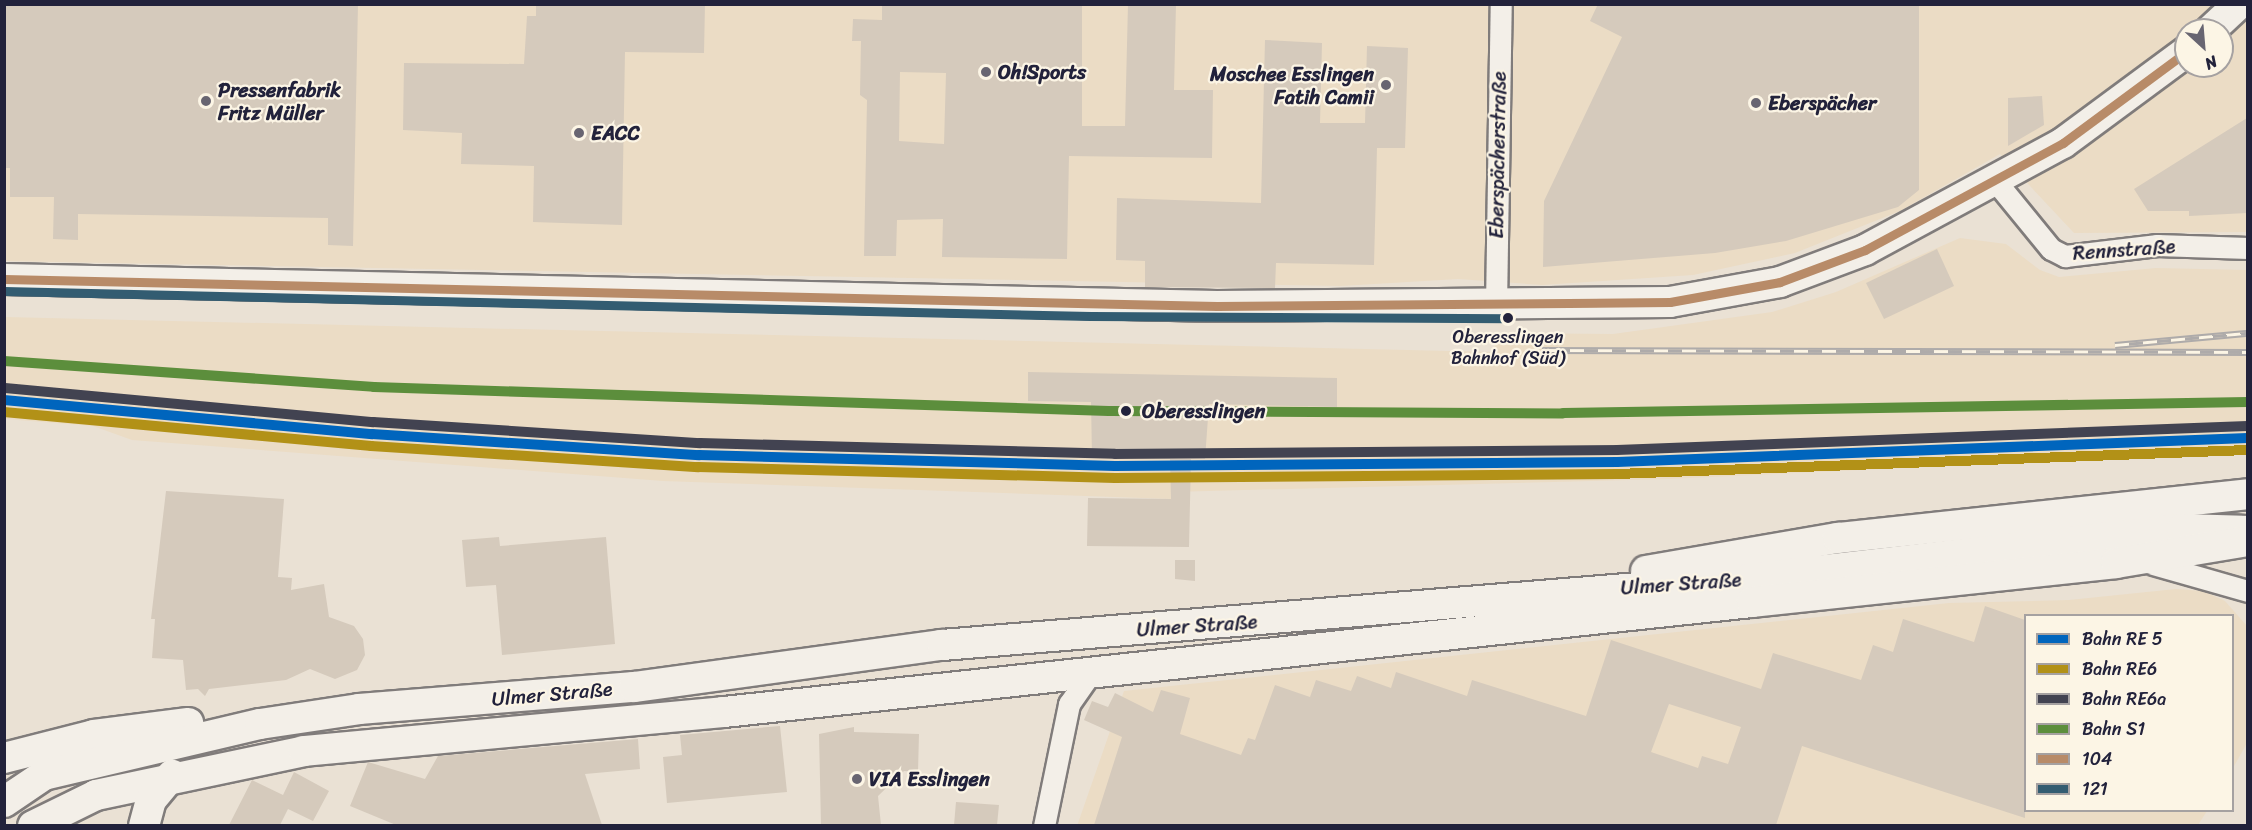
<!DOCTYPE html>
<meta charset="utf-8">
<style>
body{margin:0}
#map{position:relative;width:2252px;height:830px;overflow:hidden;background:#eae1d4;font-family:Sriracha,sans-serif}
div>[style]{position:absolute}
.built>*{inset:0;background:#ebdcc5}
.building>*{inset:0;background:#d5cabc}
.roads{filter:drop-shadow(2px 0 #807c7b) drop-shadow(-2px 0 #807c7b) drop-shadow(0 2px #807c7b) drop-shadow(0 -2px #807c7b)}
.street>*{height:21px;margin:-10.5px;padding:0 10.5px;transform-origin:10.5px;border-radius:10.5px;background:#f3efe8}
.secondary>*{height:30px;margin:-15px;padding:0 15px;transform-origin:15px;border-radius:15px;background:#f3efe8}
.rail>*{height:7px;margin-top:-3.5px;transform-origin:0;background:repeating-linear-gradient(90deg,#fcf5e5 0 14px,#aeabaa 0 28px);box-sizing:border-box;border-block:2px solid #aeabaa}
.bus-1>*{height:9px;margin:-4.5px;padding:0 4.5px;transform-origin:4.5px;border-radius:4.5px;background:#b88b68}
.bus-2>*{height:9px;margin:-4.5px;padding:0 4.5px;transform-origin:4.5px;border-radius:4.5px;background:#335c71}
.rail-1>*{height:10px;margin:-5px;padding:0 5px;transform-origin:5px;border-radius:5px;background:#0065bd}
.rail-2>*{height:10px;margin:-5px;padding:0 5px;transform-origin:5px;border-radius:5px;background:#b29117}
.rail-3>*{height:10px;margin:-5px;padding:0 5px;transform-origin:5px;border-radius:5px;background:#424351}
.rail-4>*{height:10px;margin:-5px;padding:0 5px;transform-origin:5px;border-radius:5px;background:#5c8e3c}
.dots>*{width:16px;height:16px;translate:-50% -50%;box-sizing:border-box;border:3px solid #fcf5e5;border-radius:50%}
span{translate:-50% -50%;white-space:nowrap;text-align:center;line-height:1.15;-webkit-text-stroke:4.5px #fcf5e5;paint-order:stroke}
.bus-label{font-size:18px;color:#22223b}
.poi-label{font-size:20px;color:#22223b;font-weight:700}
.left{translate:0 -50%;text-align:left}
.right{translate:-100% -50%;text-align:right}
.street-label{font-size:20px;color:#22223b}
.stop-label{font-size:20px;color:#22223b;font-weight:700}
.frame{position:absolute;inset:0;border:6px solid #22223b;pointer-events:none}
.legend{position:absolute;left:2024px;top:614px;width:210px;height:198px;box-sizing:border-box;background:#fcf5e5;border:2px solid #a5a1a1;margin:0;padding:8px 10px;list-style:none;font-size:18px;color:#22223b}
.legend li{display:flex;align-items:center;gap:12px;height:30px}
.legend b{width:30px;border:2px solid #a5a1a1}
.north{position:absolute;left:2174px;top:18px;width:60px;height:60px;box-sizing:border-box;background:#fcf5e5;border:2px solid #a5a1a1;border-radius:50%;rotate:154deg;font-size:16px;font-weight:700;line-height:24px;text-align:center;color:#22223b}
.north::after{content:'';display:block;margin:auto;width:21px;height:27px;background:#686571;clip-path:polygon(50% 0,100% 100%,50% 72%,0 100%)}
</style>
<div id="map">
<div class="built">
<div style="clip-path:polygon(evenodd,5px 5px,2247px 5px,2247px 232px,2074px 233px,2000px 154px,1900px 211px,1795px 253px,1693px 275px,1542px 285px,1458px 279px,1341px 286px,5px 261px,5px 5px,2186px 30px,2222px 30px,2222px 66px,2186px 66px,2186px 30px)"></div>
<div style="clip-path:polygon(1960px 238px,2006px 244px,2040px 270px,2059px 277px,2156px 268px,2247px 270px,2247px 452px,1668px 479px,1171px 492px,1171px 499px,663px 481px,132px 440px,93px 426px,5px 419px,5px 317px,1492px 352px,1500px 333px,1613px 334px,1772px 312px,1836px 292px)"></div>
<div style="clip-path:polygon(2176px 589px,2203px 591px,2225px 601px,2247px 626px,2247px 743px,2233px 768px,2232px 616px,2026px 616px,2026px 810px,2207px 811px,2198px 825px,1077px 826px,1124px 691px,1949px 603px,2069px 600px)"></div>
</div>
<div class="building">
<div style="clip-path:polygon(4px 4px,358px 4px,353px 246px,328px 245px,328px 218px,78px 214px,78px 240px,53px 239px,54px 197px,10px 197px,10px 168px,4px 168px)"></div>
<div style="clip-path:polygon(536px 4px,705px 4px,704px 53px,625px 52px,622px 225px,533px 222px,534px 166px,461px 164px,462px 133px,403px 130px,404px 63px,524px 64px,527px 16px,536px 16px)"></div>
<div style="clip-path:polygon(evenodd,882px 4px,1082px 4px,1082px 126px,1125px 126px,1128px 4px,1176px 4px,1174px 90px,1213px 90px,1212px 158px,1069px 156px,1067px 259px,942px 257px,943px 219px,897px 220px,896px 256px,864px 256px,867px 100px,860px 95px,861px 41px,852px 41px,853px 19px,882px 20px,882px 4px,900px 72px,946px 73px,944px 144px,899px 141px,900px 72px)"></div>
<div style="clip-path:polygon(1598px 4px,1919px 4px,1919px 190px,1898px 207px,1786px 241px,1715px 253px,1543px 267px,1544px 201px,1622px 37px,1590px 21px)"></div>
<div style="clip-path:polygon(1265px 40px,1322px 43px,1320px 123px,1365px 123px,1367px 46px,1408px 48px,1405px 148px,1377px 148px,1374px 265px,1276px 263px,1275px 288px,1145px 287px,1145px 261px,1116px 260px,1117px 198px,1261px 203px)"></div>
<div style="clip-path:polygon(2042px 96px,2044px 125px,2008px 146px,2008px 98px)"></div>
<div style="clip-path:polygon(2247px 118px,2247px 213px,2189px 216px,2189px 211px,2148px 211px,2134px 189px)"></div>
<div style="clip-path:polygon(1937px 249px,1954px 286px,1884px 319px,1866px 283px)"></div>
<div style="clip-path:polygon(1028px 372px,1337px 378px,1337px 407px,1209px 404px,1205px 459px,1191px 459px,1189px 547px,1087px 546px,1088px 498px,1171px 499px,1170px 459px,1092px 457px,1091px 402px,1028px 401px)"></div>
<div style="clip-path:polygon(166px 491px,284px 499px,278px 577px,292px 578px,291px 590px,324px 584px,329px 617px,354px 626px,363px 639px,365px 655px,357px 670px,335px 679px,310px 669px,286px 680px,209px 689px,205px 696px,198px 689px,186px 690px,183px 660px,152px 658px,155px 619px,151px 619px)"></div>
<div style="clip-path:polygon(499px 537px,500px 546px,606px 537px,615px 644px,502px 655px,496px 585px,466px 587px,462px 540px)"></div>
<div style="clip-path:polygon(1175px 560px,1195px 560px,1195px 581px,1175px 579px)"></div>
<div style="clip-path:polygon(evenodd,1985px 606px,2025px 620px,2025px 818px,1802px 746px,1776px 825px,1094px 825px,1122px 737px,1084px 720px,1092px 701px,1108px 707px,1115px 693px,1153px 712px,1161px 690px,1190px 698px,1180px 734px,1241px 755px,1248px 738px,1255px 740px,1275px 685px,1310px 697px,1316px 680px,1351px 691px,1357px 676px,1391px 688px,1396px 672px,1467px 696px,1472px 680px,1586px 716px,1611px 640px,1761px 689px,1773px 653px,1861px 680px,1873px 645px,1893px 652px,1903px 619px,1974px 642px,1985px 606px,1669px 704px,1741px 727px,1728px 764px,1702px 756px,1698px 768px,1651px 752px,1669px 704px)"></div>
<div style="clip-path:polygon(780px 726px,787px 792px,667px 803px,663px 757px,682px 755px,680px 735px)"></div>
<div style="clip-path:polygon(854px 727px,854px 732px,919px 734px,918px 772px,904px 771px,878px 796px,881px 825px,821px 825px,819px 734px)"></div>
<div style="clip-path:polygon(638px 739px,640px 769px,585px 774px,602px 825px,396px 825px,350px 806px,368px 762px,425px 779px,438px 756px)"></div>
<div style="clip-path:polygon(294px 772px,329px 791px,313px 821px,288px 809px,280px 825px,229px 825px,252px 780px,283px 795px)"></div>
<div style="clip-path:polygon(956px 802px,999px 805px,997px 825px,954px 825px)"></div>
</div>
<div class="roads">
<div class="street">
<div style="left:1997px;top:183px;width:85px;rotate:50.7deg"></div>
<div style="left:2051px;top:249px;width:16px;rotate:27deg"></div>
<div style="left:2065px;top:256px;width:93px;rotate:-6.8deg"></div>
<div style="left:2157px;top:245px;width:91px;rotate:1.9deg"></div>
<div style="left:1496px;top:306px;width:302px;rotate:-89.1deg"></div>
<div style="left:2153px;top:564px;width:99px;rotate:15.9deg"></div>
<div style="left:1044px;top:826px;width:125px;rotate:-78.4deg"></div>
<div style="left:1069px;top:704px;width:39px;rotate:-55deg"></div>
</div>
<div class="secondary">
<div style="left:2211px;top:30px;width:38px;rotate:-43deg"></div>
<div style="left:4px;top:279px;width:1213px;rotate:1.28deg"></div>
<div style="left:1217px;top:306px;width:453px;rotate:-0.5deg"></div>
<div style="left:1670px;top:302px;width:112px;rotate:-10.3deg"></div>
<div style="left:1780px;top:282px;width:91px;rotate:-20.6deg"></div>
<div style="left:1865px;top:250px;width:225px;rotate:-28.4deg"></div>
<div style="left:2063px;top:143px;width:153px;rotate:-36.5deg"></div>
<div style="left:1646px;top:571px;width:195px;rotate:-9.8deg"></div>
<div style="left:1838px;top:538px;width:412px;rotate:-6.1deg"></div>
<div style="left:4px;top:758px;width:93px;rotate:-14.3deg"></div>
<div style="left:94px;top:735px;width:95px;rotate:-7.3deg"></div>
<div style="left:4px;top:802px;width:48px;rotate:-34deg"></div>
<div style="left:44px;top:775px;width:222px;rotate:-13.3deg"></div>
<div style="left:260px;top:724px;width:100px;rotate:-8.6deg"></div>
<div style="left:359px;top:709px;width:276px;rotate:-4.6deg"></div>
<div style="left:634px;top:687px;width:311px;rotate:-7.8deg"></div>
<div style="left:942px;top:645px;width:809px;rotate:-4.68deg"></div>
<div style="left:1748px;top:579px;width:437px;rotate:-6.6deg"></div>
<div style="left:2182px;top:529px;width:66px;rotate:1.7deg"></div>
<div style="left:33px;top:826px;width:70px;rotate:-26.2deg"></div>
<div style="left:96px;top:795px;width:213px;rotate:-11.9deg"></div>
<div style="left:304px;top:751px;width:422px;rotate:-5.3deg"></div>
<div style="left:724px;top:712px;width:1034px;rotate:-6.11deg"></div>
<div style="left:1752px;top:602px;width:366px;rotate:-6.1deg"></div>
<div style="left:2116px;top:563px;width:134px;rotate:-9.5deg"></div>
<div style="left:144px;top:826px;width:27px;rotate:-75deg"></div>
<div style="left:151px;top:800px;width:33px;rotate:-50deg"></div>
</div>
</div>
<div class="rail">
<div style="left:2115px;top:345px;width:134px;rotate:-5.2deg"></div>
<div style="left:1542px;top:350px;width:706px;rotate:0.16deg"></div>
</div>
<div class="bus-1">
<div style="left:4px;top:279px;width:1213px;rotate:1.28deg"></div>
<div style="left:1217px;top:306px;width:453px;rotate:-0.5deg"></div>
<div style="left:1670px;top:302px;width:112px;rotate:-10.3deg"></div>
<div style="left:1780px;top:282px;width:91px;rotate:-20.6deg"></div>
<div style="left:1865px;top:250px;width:225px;rotate:-28.4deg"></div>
<div style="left:2063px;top:143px;width:153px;rotate:-36.5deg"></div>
</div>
<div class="bus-2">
<div style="left:4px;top:291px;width:1087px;rotate:1.32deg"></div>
<div style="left:1091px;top:316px;width:417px;rotate:0.3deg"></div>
</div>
<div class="rail-1">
<div style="left:4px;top:400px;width:370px;rotate:5.3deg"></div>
<div style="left:372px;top:434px;width:328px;rotate:3.7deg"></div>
<div style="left:699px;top:455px;width:416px;rotate:1.5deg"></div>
<div style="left:1115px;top:466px;width:502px;rotate:-0.46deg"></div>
<div style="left:1617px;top:462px;width:631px;rotate:-2.18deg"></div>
</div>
<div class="rail-2">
<div style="left:4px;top:412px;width:369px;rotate:5.3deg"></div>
<div style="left:371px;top:446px;width:328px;rotate:3.7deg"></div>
<div style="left:698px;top:467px;width:417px;rotate:1.5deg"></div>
<div style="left:1115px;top:478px;width:502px;rotate:-0.46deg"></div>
<div style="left:1617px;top:474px;width:631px;rotate:-2.18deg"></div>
</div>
<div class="rail-3">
<div style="left:5px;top:388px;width:370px;rotate:5.3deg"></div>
<div style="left:373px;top:422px;width:328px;rotate:3.7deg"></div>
<div style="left:700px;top:443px;width:415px;rotate:1.5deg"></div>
<div style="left:1115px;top:454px;width:502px;rotate:-0.46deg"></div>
<div style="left:1617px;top:450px;width:631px;rotate:-2.18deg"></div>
</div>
<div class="rail-4">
<div style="left:4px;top:361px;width:371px;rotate:4deg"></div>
<div style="left:374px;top:387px;width:735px;rotate:1.87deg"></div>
<div style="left:1109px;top:411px;width:454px;rotate:0.3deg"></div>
<div style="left:1563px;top:413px;width:685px;rotate:-0.92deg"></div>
</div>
<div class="dots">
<div style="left:986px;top:72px;background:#686571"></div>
<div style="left:1386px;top:85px;background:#686571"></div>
<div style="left:206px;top:101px;background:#686571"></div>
<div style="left:1756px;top:103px;background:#686571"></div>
<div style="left:579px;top:133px;background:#686571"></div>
<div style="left:1508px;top:318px;background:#22223b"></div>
<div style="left:1126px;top:411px;background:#22223b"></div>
<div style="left:857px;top:779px;background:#686571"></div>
</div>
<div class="bus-label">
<span style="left:1508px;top:348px">Oberesslingen<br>Bahnhof (Süd)</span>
</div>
<div class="poi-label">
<span class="left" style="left:998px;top:72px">Oh!Sports</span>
<span class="right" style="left:1374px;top:86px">Moschee Esslingen<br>Fatih Camii</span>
<span class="left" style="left:218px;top:102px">Pressenfabrik<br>Fritz Müller</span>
<span class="left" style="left:1768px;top:103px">Eberspächer</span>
<span class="left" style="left:591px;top:133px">EACC</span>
<span class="left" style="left:869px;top:779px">VIA Esslingen</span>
</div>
<div class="street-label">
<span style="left:1498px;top:155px;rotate:-89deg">Eberspächerstraße</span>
<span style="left:2124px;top:250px;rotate:-4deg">Rennstraße</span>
<span style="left:1681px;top:584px;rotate:-4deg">Ulmer Straße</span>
<span style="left:1197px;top:626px;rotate:-4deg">Ulmer Straße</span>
<span style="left:552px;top:694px;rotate:-5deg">Ulmer Straße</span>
</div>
<div class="stop-label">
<span class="left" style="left:1142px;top:411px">Oberesslingen</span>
</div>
<div class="frame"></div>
<ul class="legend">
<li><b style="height:8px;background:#0065bd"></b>Bahn RE 5</li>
<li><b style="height:8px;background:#b29117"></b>Bahn RE6</li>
<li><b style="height:8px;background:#424351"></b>Bahn RE6a</li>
<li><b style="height:8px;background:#5c8e3c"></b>Bahn S1</li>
<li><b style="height:8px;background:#b88b68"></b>104</li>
<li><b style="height:8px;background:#335c71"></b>121</li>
</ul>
<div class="north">N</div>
</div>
